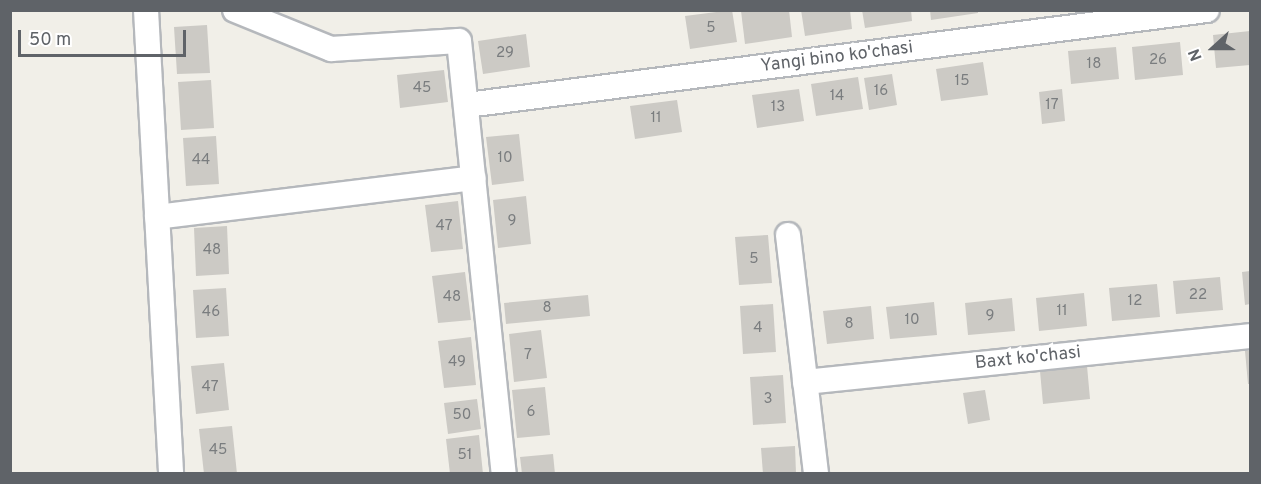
<!DOCTYPE html>
<style>
body{margin:0}
#map{position:relative;width:1261px;height:484px;overflow:hidden;background:#f1efe8;font-family:Overpass,sans-serif}
div>[style]{position:absolute}
.building>*{inset:0;background:#cccac5}
.roads{filter:drop-shadow(2px 0 #b5b8bc) drop-shadow(-2px 0 #b5b8bc) drop-shadow(0 2px #b5b8bc) drop-shadow(0 -2px #b5b8bc)}
.minor>*{height:24px;margin:-12px;padding:0 12px;transform-origin:12px;border-radius:12px;background:#fff}
span{translate:-50% -50%;white-space:nowrap;text-align:center;line-height:1.15;-webkit-text-stroke:6px #fff;paint-order:stroke}
.number-label{font-size:15px;color:#7a7d7f}
.number-label span{-webkit-text-stroke-width:0}
.street-label{font-size:18px;color:#5f6368}
.frame{position:absolute;inset:0;border:12px solid #5f6368;pointer-events:none}
.north{position:absolute;left:1183px;top:18px;width:60px;height:60px;-webkit-text-stroke:4px #fff;paint-order:stroke;rotate:249deg;font-size:16px;font-weight:700;line-height:24px;text-align:center;color:#5f6368}
.north::after{content:'';display:block;margin:auto;width:21px;height:27px;background:#5f6368;clip-path:polygon(50% 0,100% 100%,50% 72%,0 100%)}
.scale{position:absolute;left:18px;top:30px;width:168px;height:27px;box-sizing:border-box;border:3px solid #5f6368;border-top:0;padding-left:8px;font-size:18px;line-height:21px;white-space:nowrap;color:#5f6368;-webkit-text-stroke:4px #fff;paint-order:stroke}
</style>
<div id="map">
<div class="building">
<div style="clip-path:polygon(732px 10px,737px 42px,690px 49px,685px 16px)"></div>
<div style="clip-path:polygon(789px 10px,792px 37px,745px 44px,741px 11px)"></div>
<div style="clip-path:polygon(801px 10px,850px 10px,852px 29px,805px 36px)"></div>
<div style="clip-path:polygon(862px 10px,911px 10px,912px 21px,865px 28px)"></div>
<div style="clip-path:polygon(930px 10px,978px 10px,978px 13px,931px 20px)"></div>
<div style="clip-path:polygon(207px 25px,210px 73px,177px 74px,174px 27px)"></div>
<div style="clip-path:polygon(1250px 31px,1250px 65px,1216px 68px,1213px 35px)"></div>
<div style="clip-path:polygon(526px 34px,530px 67px,483px 74px,478px 41px)"></div>
<div style="clip-path:polygon(1180px 42px,1183px 75px,1135px 80px,1132px 47px)"></div>
<div style="clip-path:polygon(1116px 47px,1119px 79px,1071px 84px,1068px 51px)"></div>
<div style="clip-path:polygon(983px 62px,988px 95px,941px 101px,936px 69px)"></div>
<div style="clip-path:polygon(444px 70px,448px 102px,400px 108px,397px 75px)"></div>
<div style="clip-path:polygon(892px 74px,897px 105px,869px 110px,864px 78px)"></div>
<div style="clip-path:polygon(858px 77px,863px 109px,816px 116px,811px 84px)"></div>
<div style="clip-path:polygon(211px 80px,214px 128px,181px 130px,178px 82px)"></div>
<div style="clip-path:polygon(799px 89px,804px 121px,757px 128px,752px 95px)"></div>
<div style="clip-path:polygon(1062px 89px,1065px 121px,1042px 124px,1039px 92px)"></div>
<div style="clip-path:polygon(677px 100px,682px 132px,635px 139px,630px 106px)"></div>
<div style="clip-path:polygon(519px 134px,524px 181px,492px 185px,486px 137px)"></div>
<div style="clip-path:polygon(216px 136px,219px 184px,186px 186px,183px 138px)"></div>
<div style="clip-path:polygon(526px 196px,531px 244px,498px 248px,493px 200px)"></div>
<div style="clip-path:polygon(458px 201px,463px 249px,431px 252px,425px 205px)"></div>
<div style="clip-path:polygon(227px 226px,229px 274px,196px 276px,194px 228px)"></div>
<div style="clip-path:polygon(768px 235px,772px 283px,739px 285px,735px 237px)"></div>
<div style="clip-path:polygon(1250px 271px,1250px 304px,1245px 305px,1242px 272px)"></div>
<div style="clip-path:polygon(465px 272px,471px 320px,438px 323px,432px 276px)"></div>
<div style="clip-path:polygon(1220px 277px,1223px 310px,1176px 314px,1173px 281px)"></div>
<div style="clip-path:polygon(1157px 284px,1160px 317px,1112px 321px,1109px 288px)"></div>
<div style="clip-path:polygon(226px 288px,229px 336px,196px 338px,193px 290px)"></div>
<div style="clip-path:polygon(1084px 293px,1087px 326px,1039px 331px,1036px 298px)"></div>
<div style="clip-path:polygon(588px 295px,590px 316px,506px 324px,504px 303px)"></div>
<div style="clip-path:polygon(1012px 298px,1015px 331px,968px 335px,965px 303px)"></div>
<div style="clip-path:polygon(934px 302px,937px 335px,890px 339px,886px 307px)"></div>
<div style="clip-path:polygon(773px 304px,776px 352px,743px 354px,740px 306px)"></div>
<div style="clip-path:polygon(871px 306px,874px 339px,827px 344px,823px 311px)"></div>
<div style="clip-path:polygon(541px 330px,547px 378px,514px 382px,509px 334px)"></div>
<div style="clip-path:polygon(471px 337px,476px 385px,444px 388px,438px 341px)"></div>
<div style="clip-path:polygon(1245px 351px,1250px 351px,1250px 384px,1248px 384px)"></div>
<div style="clip-path:polygon(224px 363px,229px 410px,196px 414px,191px 366px)"></div>
<div style="clip-path:polygon(1087px 366px,1090px 399px,1043px 404px,1040px 371px)"></div>
<div style="clip-path:polygon(783px 375px,786px 423px,753px 425px,750px 377px)"></div>
<div style="clip-path:polygon(545px 387px,550px 435px,517px 438px,512px 390px)"></div>
<div style="clip-path:polygon(985px 390px,990px 420px,968px 424px,963px 393px)"></div>
<div style="clip-path:polygon(477px 399px,481px 429px,448px 434px,444px 403px)"></div>
<div style="clip-path:polygon(232px 426px,237px 474px,204px 474px,199px 429px)"></div>
<div style="clip-path:polygon(479px 435px,483px 474px,450px 474px,446px 439px)"></div>
<div style="clip-path:polygon(795px 446px,796px 474px,763px 474px,761px 448px)"></div>
<div style="clip-path:polygon(553px 454px,555px 474px,522px 474px,520px 457px)"></div>
</div>
<div class="roads">
<div class="minor">
<div style="left:146px;top:10px;width:465px;rotate:86.9deg"></div>
<div style="left:235px;top:10px;width:104px;rotate:22.1deg"></div>
<div style="left:331px;top:49px;width:128px;rotate:-3.6deg"></div>
<div style="left:459px;top:41px;width:435px;rotate:84.1deg"></div>
<div style="left:467px;top:105px;width:746px;rotate:-7.32deg"></div>
<div style="left:157px;top:217px;width:319px;rotate:-7deg"></div>
<div style="left:788px;top:235px;width:241px;rotate:83.3deg"></div>
<div style="left:805px;top:382px;width:447px;rotate:-5.9deg"></div>
</div>
</div>
<div class="number-label">
<span style="left:711px;top:29px">5</span>
<span style="left:505px;top:54px">29</span>
<span style="left:1158px;top:61px">26</span>
<span style="left:1094px;top:65px">18</span>
<span style="left:962px;top:82px">15</span>
<span style="left:422px;top:89px">45</span>
<span style="left:881px;top:92px">16</span>
<span style="left:837px;top:97px">14</span>
<span style="left:1052px;top:106px">17</span>
<span style="left:778px;top:108px">13</span>
<span style="left:656px;top:119px">11</span>
<span style="left:505px;top:159px">10</span>
<span style="left:201px;top:161px">44</span>
<span style="left:512px;top:222px">9</span>
<span style="left:444px;top:227px">47</span>
<span style="left:212px;top:251px">48</span>
<span style="left:754px;top:260px">5</span>
<span style="left:1198px;top:296px">22</span>
<span style="left:452px;top:298px">48</span>
<span style="left:1135px;top:302px">12</span>
<span style="left:547px;top:309px">8</span>
<span style="left:1062px;top:312px">11</span>
<span style="left:211px;top:313px">46</span>
<span style="left:990px;top:317px">9</span>
<span style="left:912px;top:321px">10</span>
<span style="left:849px;top:325px">8</span>
<span style="left:758px;top:329px">4</span>
<span style="left:528px;top:356px">7</span>
<span style="left:457px;top:363px">49</span>
<span style="left:210px;top:388px">47</span>
<span style="left:768px;top:400px">3</span>
<span style="left:531px;top:413px">6</span>
<span style="left:462px;top:416px">50</span>
<span style="left:218px;top:451px">45</span>
<span style="left:465px;top:456px">51</span>
</div>
<div class="street-label">
<span style="left:837px;top:58px;rotate:-7deg">Yangi bino ko'chasi</span>
<span style="left:1028px;top:359px;rotate:-6deg">Baxt ko'chasi</span>
</div>
<div class="frame"></div>
<div class="north">N</div>
<div class="scale">50 m</div>
</div>
